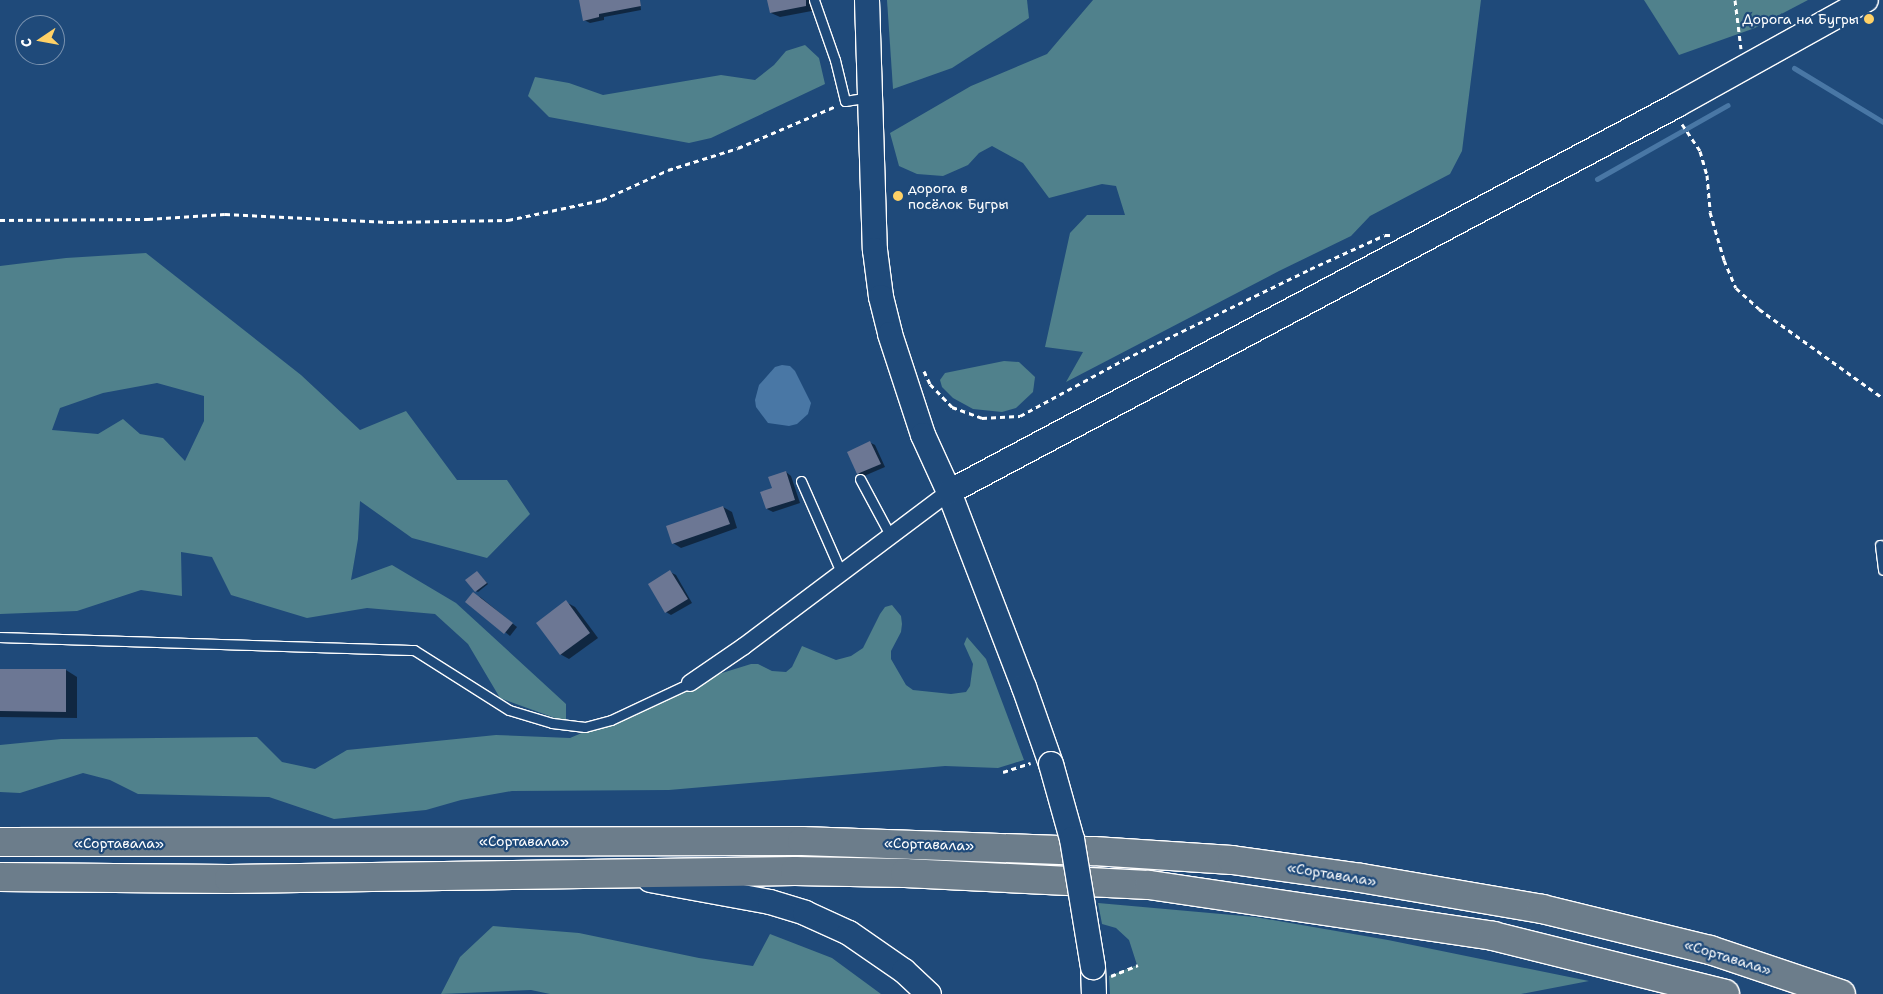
<!DOCTYPE html>
<meta charset="utf-8">
<style>
body{margin:0}
#map{position:relative;width:1883px;height:994px;overflow:hidden;background:#1f4a7a;font-family:"Shantell Sans",sans-serif}
div>[style]{position:absolute}
.green>*{inset:0;background:#50818c}
.water>*{inset:0;background:#4977a5}
.shadow>*{inset:0;background:#0007}
.stream>*{height:5px;margin:-2.5px;padding:0 2.5px;transform-origin:2.5px;border-radius:2.5px;background:#4977a5}
.building>*{inset:0;background:#6c7794}
.path>*{height:3px;margin-top:-1.5px;transform-origin:0;background:repeating-linear-gradient(90deg,#fff 0 5px,transparent 0 9px)}
.roads{filter:drop-shadow(1px 0 #fff) drop-shadow(-1px 0 #fff) drop-shadow(0 1px #fff) drop-shadow(0 -1px #fff)}
.lane>*{height:9px;margin:-4.5px;padding:0 4.5px;transform-origin:4.5px;border-radius:4.5px;background:#1f4a7a}
.street>*{height:16px;margin:-8px;padding:0 8px;transform-origin:8px;border-radius:8px;background:#1f4a7a}
.secondary>*{height:24px;margin:-12px;padding:0 12px;transform-origin:12px;border-radius:12px;background:#1f4a7a}
.highway>*{height:28px;margin:-14px;padding:0 14px;transform-origin:14px;border-radius:14px;background:#6c7d8b}
.bridges{filter:drop-shadow(1px 0 #fff) drop-shadow(-1px 0 #fff) drop-shadow(0 1px #fff) drop-shadow(0 -1px #fff)}
.secondary-bridge>*{height:24px;margin:-12px;padding:0 12px;transform-origin:12px;border-radius:12px;background:#1f4a7a}
.dots>*{width:14px;height:14px;translate:-50% -50%;box-sizing:border-box;border:2px solid #1f4a7a;border-radius:50%}
span{translate:-50% -50%;white-space:nowrap;text-align:center;line-height:1.15;-webkit-text-stroke:4.5px #1f4a7a;paint-order:stroke}
.poi-label{font-size:14px;color:#fff}
.right{translate:-100% -50%;text-align:right}
.left{translate:0 -50%;text-align:left}
.street-label{font-size:14px;color:#fff}
.north{position:absolute;left:15px;top:15px;width:50px;height:50px;box-sizing:border-box;background:#1f4a7a;border:1px solid #7992af;border-radius:50%;rotate:258deg;font-size:14px;font-weight:700;line-height:20px;text-align:center;color:#fff}
.north::after{content:'';display:block;margin:auto;width:18px;height:22px;background:#ffd166;clip-path:polygon(50% 0,100% 100%,50% 72%,0 100%)}
</style>
<div id="map">
<div class="green">
<div style="clip-path:polygon(887px 0,1027px 0,1029px 18px,952px 68px,893px 89px)"></div>
<div style="clip-path:polygon(1093px 0,1481px 0,1462px 151px,1450px 174px,1370px 216px,1351px 236px,1279px 271px,1066px 382px,1083px 352px,1045px 347px,1070px 233px,1087px 215px,1125px 215px,1116px 186px,1102px 184px,1049px 198px,1023px 163px,992px 146px,979px 153px,968px 165px,943px 176px,917px 174px,899px 166px,890px 133px,971px 86px,1047px 54px)"></div>
<div style="clip-path:polygon(1644px 0,1808px 0,1755px 28px,1679px 55px)"></div>
<div style="clip-path:polygon(805px 45px,819px 58px,825px 84px,711px 138px,689px 143px,549px 117px,528px 96px,535px 77px,569px 83px,603px 95px,721px 75px,755px 80px,774px 65px,786px 51px)"></div>
<div style="clip-path:polygon(evenodd,146px 253px,301px 375px,360px 430px,406px 411px,457px 480px,507px 480px,530px 514px,487px 558px,412px 538px,360px 501px,358px 539px,351px 580px,392px 565px,456px 603px,566px 704px,566px 722px,500px 698px,468px 644px,435px 614px,367px 608px,307px 618px,231px 595px,212px 557px,181px 552px,182px 596px,141px 590px,77px 611px,0 614px,0 266px,66px 258px,146px 253px,157px 383px,204px 396px,204px 421px,185px 461px,163px 438px,140px 434px,123px 419px,98px 434px,52px 430px,60px 408px,103px 393px,157px 383px)"></div>
<div style="clip-path:polygon(1004px 361px,1019px 362px,1035px 377px,1033px 392px,1016px 408px,1002px 412px,973px 409px,953px 398px,942px 387px,940px 380px,945px 373px)"></div>
<div style="clip-path:polygon(892px 605px,901px 616px,902px 624px,901px 632px,891px 651px,891px 659px,906px 685px,913px 690px,951px 694px,966px 692px,970px 686px,973px 664px,964px 644px,967px 637px,986px 659px,1024px 760px,998px 768px,945px 766px,669px 790px,512px 791px,461px 800px,426px 810px,334px 819px,269px 797px,138px 794px,110px 780px,83px 773px,20px 793px,0 792px,0 745px,61px 739px,257px 737px,282px 762px,315px 769px,347px 750px,496px 735px,570px 738px,722px 673px,751px 664px,758px 664px,772px 671px,786px 672px,792px 667px,802px 646px,836px 660px,851px 656px,863px 648px,880px 614px,885px 607px)"></div>
<div style="clip-path:polygon(1098px 903px,1255px 917px,1388px 940px,1589px 981px,1521px 994px,1110px 994px,1109px 976px,1137px 965px,1129px 940px,1116px 928px,1102px 924px)"></div>
<div style="clip-path:polygon(493px 926px,579px 933px,699px 958px,753px 966px,770px 934px,832px 958px,881px 994px,550px 994px,531px 990px,441px 994px,460px 957px)"></div>
</div>
<div class="water">
<div style="clip-path:polygon(782px 365px,790px 366px,795px 371px,811px 403px,808px 414px,797px 424px,789px 426px,768px 423px,756px 407px,755px 400px,759px 385px,775px 367px)"></div>
</div>
<div class="shadow">
<div style="clip-path:polygon(580px 0,640px 0,641px 10px,604px 17px,604px 20px,590px 23px,584px 20px)"></div>
<div style="clip-path:polygon(769px 0,815px 0,817px 10px,780px 17px,771px 13px)"></div>
<div style="clip-path:polygon(869px 442px,875px 445px,885px 467px,864px 476px,858px 473px)"></div>
<div style="clip-path:polygon(786px 472px,791px 476px,800px 503px,773px 512px,767px 509px,773px 489px)"></div>
<div style="clip-path:polygon(723px 507px,732px 512px,737px 528px,681px 548px,673px 543px)"></div>
<div style="clip-path:polygon(477px 572px,488px 584px,478px 592px,476px 591px)"></div>
<div style="clip-path:polygon(670px 572px,676px 575px,692px 603px,671px 615px,666px 612px)"></div>
<div style="clip-path:polygon(479px 596px,517px 627px,510px 636px,505px 632px)"></div>
<div style="clip-path:polygon(566px 602px,575px 607px,598px 638px,569px 659px,560px 654px)"></div>
<div style="clip-path:polygon(0 670px,66px 670px,77px 677px,77px 718px,0 717px)"></div>
</div>
<div class="stream">
<div style="left:1794px;top:68px;width:104px;rotate:31.2deg"></div>
<div style="left:1597px;top:179px;width:150px;rotate:-29.5deg"></div>
</div>
<div class="building">
<div style="clip-path:polygon(579px 0,640px 0,641px 6px,599px 14px,599px 17px,583px 21px)"></div>
<div style="clip-path:polygon(767px 0,806px 0,806px 6px,770px 13px)"></div>
<div style="clip-path:polygon(870px 441px,881px 464px,857px 474px,847px 452px)"></div>
<div style="clip-path:polygon(786px 471px,795px 500px,766px 509px,760px 492px,772px 488px,768px 477px)"></div>
<div style="clip-path:polygon(723px 506px,730px 524px,672px 544px,666px 526px)"></div>
<div style="clip-path:polygon(670px 570px,688px 599px,665px 613px,648px 584px)"></div>
<div style="clip-path:polygon(477px 571px,487px 583px,475px 592px,465px 580px)"></div>
<div style="clip-path:polygon(473px 592px,513px 623px,504px 634px,465px 602px)"></div>
<div style="clip-path:polygon(566px 600px,590px 633px,560px 655px,536px 623px)"></div>
<div style="clip-path:polygon(0 669px,66px 669px,66px 712px,0 711px)"></div>
</div>
<div class="path">
<div style="left:1735px;top:0;width:49px;rotate:83deg"></div>
<div style="left:1682px;top:124px;width:32px;rotate:56deg"></div>
<div style="left:1700px;top:151px;width:25px;rotate:74deg"></div>
<div style="left:1707px;top:175px;width:37px;rotate:85deg"></div>
<div style="left:1710px;top:212px;width:50px;rotate:73.7deg"></div>
<div style="left:1724px;top:260px;width:30px;rotate:67deg"></div>
<div style="left:1736px;top:288px;width:31px;rotate:42deg"></div>
<div style="left:1759px;top:309px;width:153px;rotate:35.7deg"></div>
<div style="left:0;top:220px;width:148px;rotate:-0.4deg"></div>
<div style="left:148px;top:219px;width:77px;rotate:-3.7deg"></div>
<div style="left:225px;top:214px;width:164px;rotate:2.8deg"></div>
<div style="left:389px;top:222px;width:119px;rotate:-1deg"></div>
<div style="left:508px;top:220px;width:96px;rotate:-12deg"></div>
<div style="left:602px;top:200px;width:72px;rotate:-24.4deg"></div>
<div style="left:668px;top:170px;width:73px;rotate:-17.4deg"></div>
<div style="left:738px;top:148px;width:107px;rotate:-23.2deg"></div>
<div style="left:924px;top:371px;width:14px;rotate:65deg"></div>
<div style="left:930px;top:384px;width:32px;rotate:46deg"></div>
<div style="left:952px;top:407px;width:32px;rotate:20deg"></div>
<div style="left:982px;top:418px;width:38px;rotate:-3deg"></div>
<div style="left:1020px;top:416px;width:119px;rotate:-28.5deg"></div>
<div style="left:1125px;top:359px;width:206px;rotate:-25.9deg"></div>
<div style="left:1310px;top:269px;width:82px;rotate:-24.4deg"></div>
<div style="left:1385px;top:235px;width:5px"></div>
<div style="left:1003px;top:772px;width:29px;rotate:-18deg"></div>
<div style="left:1111px;top:976px;width:29px;rotate:-22deg"></div>
</div>
<div class="roads">
<div class="lane">
<div style="left:814px;top:0;width:64px;rotate:70.7deg"></div>
<div style="left:835px;top:60px;width:42px;rotate:76.3deg"></div>
<div style="left:845px;top:101px;width:24px;rotate:-9deg"></div>
<div style="left:860px;top:479px;width:64px;rotate:61.8deg"></div>
<div style="left:801px;top:481px;width:99px;rotate:66.3deg"></div>
<div style="left:1880px;top:545px;width:25px;rotate:83deg"></div>
<div style="left:0;top:637px;width:414px;rotate:1.8deg"></div>
<div style="left:414px;top:650px;width:112px;rotate:32.3deg"></div>
<div style="left:509px;top:710px;width:45px;rotate:16.8deg"></div>
<div style="left:552px;top:723px;width:33px;rotate:7deg"></div>
<div style="left:585px;top:727px;width:27px;rotate:-15deg"></div>
<div style="left:611px;top:720px;width:87px;rotate:-25.1deg"></div>
</div>
<div class="street">
<div style="left:690px;top:683px;width:65px;rotate:-34.4deg"></div>
<div style="left:744px;top:646px;width:256px;rotate:-36.9deg"></div>
</div>
<div class="secondary">
<div style="left:867px;top:0;width:250px;rotate:88.2deg"></div>
<div style="left:875px;top:250px;width:47px;rotate:82.7deg"></div>
<div style="left:881px;top:297px;width:38px;rotate:76deg"></div>
<div style="left:890px;top:334px;width:106px;rotate:71.9deg"></div>
<div style="left:923px;top:435px;width:63px;rotate:65.5deg"></div>
<div style="left:949px;top:492px;width:209px;rotate:69deg"></div>
<div style="left:1024px;top:687px;width:82px;rotate:70.7deg"></div>
<div style="left:949px;top:492px;width:824px;rotate:-27.99deg"></div>
<div style="left:1677px;top:105px;width:216px;rotate:-29.1deg"></div>
<div style="left:650px;top:880px;width:122px;rotate:10.4deg"></div>
<div style="left:770px;top:902px;width:37px;rotate:17deg"></div>
<div style="left:805px;top:913px;width:48px;rotate:24.4deg"></div>
<div style="left:849px;top:933px;width:67px;rotate:34.6deg"></div>
<div style="left:904px;top:971px;width:34px;rotate:43deg"></div>
<div style="left:1093px;top:967px;width:27px;rotate:88deg"></div>
</div>
<div class="highway">
<div style="left:0;top:842px;width:802px;rotate:-0.07deg"></div>
<div style="left:802px;top:841px;width:292px;rotate:2deg"></div>
<div style="left:1094px;top:851px;width:138px;rotate:3.7deg"></div>
<div style="left:1232px;top:860px;width:130px;rotate:7.9deg"></div>
<div style="left:1361px;top:878px;width:184px;rotate:9.7deg"></div>
<div style="left:1542px;top:909px;width:173px;rotate:13.7deg"></div>
<div style="left:1710px;top:950px;width:138px;rotate:18.6deg"></div>
<div style="left:0;top:877px;width:229px;rotate:0.5deg"></div>
<div style="left:229px;top:879px;width:566px;rotate:-0.81deg"></div>
<div style="left:795px;top:871px;width:110px;rotate:1deg"></div>
<div style="left:905px;top:873px;width:244px;rotate:2.8deg"></div>
<div style="left:1149px;top:885px;width:348px;rotate:8.4deg"></div>
<div style="left:1493px;top:936px;width:239px;rotate:14deg"></div>
</div>
</div>
<div class="bridges">
<div class="secondary-bridge">
<div style="left:1051px;top:764px;width:78px;rotate:74.4deg"></div>
<div style="left:1072px;top:839px;width:130px;rotate:80.7deg"></div>
</div>
</div>
<div class="dots">
<div style="left:1869px;top:19px;background:#ffd166"></div>
<div style="left:898px;top:196px;background:#ffd166"></div>
</div>
<div class="poi-label">
<span class="right" style="left:1859px;top:19px">Дорога на Бугры</span>
<span class="left" style="left:908px;top:196px">дорога в<br>посёлок Бугры</span>
</div>
<div class="street-label">
<span style="left:524px;top:841px">«Сортавала»</span>
<span style="left:119px;top:843px">«Сортавала»</span>
<span style="left:929px;top:844px;rotate:2deg">«Сортавала»</span>
<span style="left:1332px;top:874px;rotate:9deg">«Сортавала»</span>
<span style="left:1728px;top:957px;rotate:17deg">«Сортавала»</span>
</div>
<div class="north">С</div>
</div>
